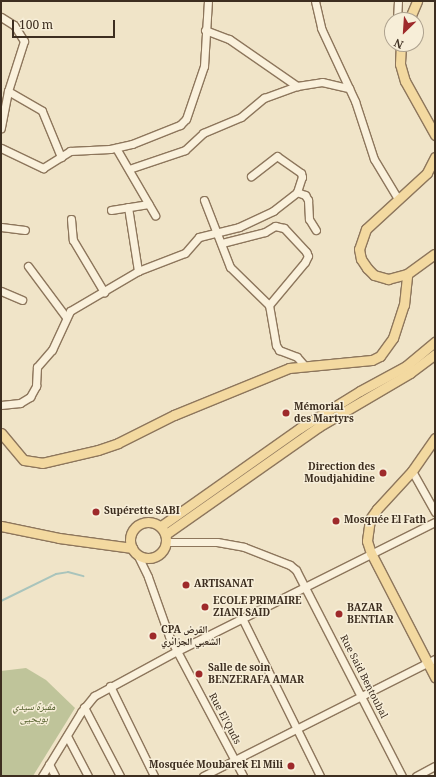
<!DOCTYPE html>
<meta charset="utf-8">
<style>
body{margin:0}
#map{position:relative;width:436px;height:777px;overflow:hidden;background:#f0e4c8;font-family:Georgia,"Noto Naskh Arabic",serif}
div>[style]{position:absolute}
.cemetery>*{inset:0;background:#bfc49a}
.stream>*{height:2px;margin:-1px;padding:0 1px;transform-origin:1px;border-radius:1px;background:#a9c4bc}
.roads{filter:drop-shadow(1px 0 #8d765c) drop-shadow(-1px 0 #8d765c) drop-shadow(0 1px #8d765c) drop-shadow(0 -1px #8d765c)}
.minor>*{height:7px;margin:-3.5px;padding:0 3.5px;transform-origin:3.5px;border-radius:3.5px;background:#faf1dc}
.major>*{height:9px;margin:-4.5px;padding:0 4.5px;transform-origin:4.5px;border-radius:4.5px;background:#f3d9a0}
.major>.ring{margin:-4.5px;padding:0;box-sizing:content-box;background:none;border:9px solid #f3d9a0;border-radius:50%}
.dots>*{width:11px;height:11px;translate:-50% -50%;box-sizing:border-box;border:2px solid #f7eed8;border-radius:50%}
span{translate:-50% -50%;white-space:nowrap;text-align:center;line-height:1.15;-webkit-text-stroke:3px #f7eed8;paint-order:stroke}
.poi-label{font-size:10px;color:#3d2e20;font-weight:700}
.left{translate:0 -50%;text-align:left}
.right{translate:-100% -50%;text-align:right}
.street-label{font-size:10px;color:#3d2e20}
.park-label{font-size:10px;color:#4d5a26;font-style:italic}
.frame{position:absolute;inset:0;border:2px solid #3d2e20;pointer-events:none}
.north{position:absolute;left:384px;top:12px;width:40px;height:40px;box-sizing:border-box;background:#f7eed8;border:1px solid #ada18e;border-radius:50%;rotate:205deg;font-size:11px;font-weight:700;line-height:16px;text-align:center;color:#3d2e20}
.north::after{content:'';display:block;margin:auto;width:14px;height:18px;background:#9e2a2b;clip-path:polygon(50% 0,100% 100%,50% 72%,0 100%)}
.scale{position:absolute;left:12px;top:20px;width:103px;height:18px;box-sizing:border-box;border:2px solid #3d2e20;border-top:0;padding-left:5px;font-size:12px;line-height:14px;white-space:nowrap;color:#3d2e20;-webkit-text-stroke:3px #f7eed8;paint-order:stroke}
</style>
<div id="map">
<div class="cemetery">
<div style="clip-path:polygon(26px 668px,46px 680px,75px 708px,33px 776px,1px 776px,1px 671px)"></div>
</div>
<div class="stream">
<div style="left:1px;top:601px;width:61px;rotate:-26.1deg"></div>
<div style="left:56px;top:574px;width:12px;rotate:-9deg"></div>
<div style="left:68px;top:572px;width:16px;rotate:15deg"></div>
</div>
<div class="roads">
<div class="minor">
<div style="left:315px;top:1px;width:28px;rotate:77deg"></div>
<div style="left:321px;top:28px;width:81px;rotate:65deg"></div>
<div style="left:355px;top:101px;width:61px;rotate:71.9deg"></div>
<div style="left:374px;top:159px;width:47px;rotate:59deg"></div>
<div style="left:1px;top:17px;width:15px;rotate:32deg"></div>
<div style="left:14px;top:25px;width:19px;rotate:58deg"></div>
<div style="left:24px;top:41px;width:52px;rotate:107.7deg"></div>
<div style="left:8px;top:91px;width:38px;rotate:101deg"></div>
<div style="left:397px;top:20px;width:19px;rotate:-87deg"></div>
<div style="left:205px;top:30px;width:26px;rotate:21deg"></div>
<div style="left:229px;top:39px;width:83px;rotate:34.7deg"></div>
<div style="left:297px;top:86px;width:25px;rotate:-9deg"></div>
<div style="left:322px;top:82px;width:28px;rotate:13deg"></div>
<div style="left:8px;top:91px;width:39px;rotate:30deg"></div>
<div style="left:42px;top:111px;width:50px;rotate:67.6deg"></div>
<div style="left:1px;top:148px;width:47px;rotate:25.5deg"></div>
<div style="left:43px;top:168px;width:32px;rotate:-32deg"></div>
<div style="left:70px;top:151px;width:40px;rotate:-2.9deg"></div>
<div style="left:110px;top:149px;width:23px;rotate:-13deg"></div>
<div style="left:132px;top:144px;width:52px;rotate:-21.6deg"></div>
<div style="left:180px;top:125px;width:8px;rotate:-45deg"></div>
<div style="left:186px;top:119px;width:56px;rotate:-71.2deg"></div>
<div style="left:204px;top:66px;width:65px;rotate:-86.5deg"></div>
<div style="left:116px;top:148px;width:78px;rotate:59.8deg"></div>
<div style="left:129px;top:169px;width:59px;rotate:-18.7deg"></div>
<div style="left:185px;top:150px;width:25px;rotate:-43deg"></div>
<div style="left:203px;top:133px;width:41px;rotate:-22.8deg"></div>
<div style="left:241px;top:117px;width:30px;rotate:-40deg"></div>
<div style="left:264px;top:98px;width:35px;rotate:-20deg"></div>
<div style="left:297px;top:192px;width:9px;rotate:21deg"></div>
<div style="left:305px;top:195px;width:6px;rotate:59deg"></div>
<div style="left:308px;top:200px;width:19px;rotate:87deg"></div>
<div style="left:309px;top:219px;width:13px;rotate:58deg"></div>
<div style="left:204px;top:200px;width:72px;rotate:68.8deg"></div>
<div style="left:230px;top:267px;width:54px;rotate:44.3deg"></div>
<div style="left:269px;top:305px;width:41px;rotate:80.1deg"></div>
<div style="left:276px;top:345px;width:6px;rotate:59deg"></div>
<div style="left:279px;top:350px;width:19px;rotate:21deg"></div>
<div style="left:297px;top:357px;width:11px;rotate:49deg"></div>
<div style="left:128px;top:207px;width:65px;rotate:81.1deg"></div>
<div style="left:111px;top:210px;width:38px;rotate:-9deg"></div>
<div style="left:71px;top:219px;width:21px;rotate:85deg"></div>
<div style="left:73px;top:240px;width:61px;rotate:59.2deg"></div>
<div style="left:1px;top:227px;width:24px;rotate:7deg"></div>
<div style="left:222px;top:243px;width:44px;rotate:-14.3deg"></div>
<div style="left:265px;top:232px;width:12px;rotate:-31deg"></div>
<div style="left:275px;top:226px;width:9px;rotate:13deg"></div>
<div style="left:284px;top:228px;width:33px;rotate:47deg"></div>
<div style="left:306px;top:252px;width:4px;rotate:63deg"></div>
<div style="left:308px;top:256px;width:7px;rotate:117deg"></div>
<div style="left:305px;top:262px;width:56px;rotate:129.9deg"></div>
<div style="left:28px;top:266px;width:64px;rotate:53.3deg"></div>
<div style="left:1px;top:291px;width:23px;rotate:23deg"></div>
<div style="left:1px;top:405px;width:19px;rotate:-6deg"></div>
<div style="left:20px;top:403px;width:12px;rotate:-31deg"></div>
<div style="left:30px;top:397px;width:13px;rotate:-61deg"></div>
<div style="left:36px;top:386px;width:19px;rotate:-87deg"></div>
<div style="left:37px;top:367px;width:23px;rotate:-49deg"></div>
<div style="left:52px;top:350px;width:43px;rotate:-65.2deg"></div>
<div style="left:70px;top:311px;width:79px;rotate:-30.5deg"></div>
<div style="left:138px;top:271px;width:50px;rotate:-21deg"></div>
<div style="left:185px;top:253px;width:21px;rotate:-49deg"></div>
<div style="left:199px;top:237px;width:41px;rotate:-14deg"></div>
<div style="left:239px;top:227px;width:38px;rotate:-25deg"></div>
<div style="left:273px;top:211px;width:31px;rotate:-38deg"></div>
<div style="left:297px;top:192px;width:16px;rotate:-72deg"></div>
<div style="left:302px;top:177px;width:4px;rotate:-104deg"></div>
<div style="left:301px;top:173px;width:29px;rotate:-145deg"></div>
<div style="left:277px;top:156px;width:33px;rotate:142deg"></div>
<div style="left:412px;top:471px;width:47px;rotate:60.7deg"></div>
<div style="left:167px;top:542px;width:50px"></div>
<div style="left:217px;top:542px;width:27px;rotate:10deg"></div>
<div style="left:244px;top:547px;width:49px;rotate:21.4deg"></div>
<div style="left:290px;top:565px;width:8px;rotate:40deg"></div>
<div style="left:296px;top:570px;width:232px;rotate:62.8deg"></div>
<div style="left:137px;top:554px;width:25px;rotate:64deg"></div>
<div style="left:148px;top:577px;width:63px;rotate:70.4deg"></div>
<div style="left:169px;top:636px;width:158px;rotate:62.1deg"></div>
<div style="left:242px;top:618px;width:176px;rotate:63.7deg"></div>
<div style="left:110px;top:686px;width:100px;rotate:63.9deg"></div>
<div style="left:84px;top:707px;width:78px;rotate:62.4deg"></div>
<div style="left:67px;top:736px;width:45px;rotate:62.3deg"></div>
<div style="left:49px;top:764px;width:13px;rotate:63deg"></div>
<div style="left:42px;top:776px;width:75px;rotate:-58.6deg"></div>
<div style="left:81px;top:712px;width:21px;rotate:-51deg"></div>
<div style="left:94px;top:696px;width:94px;rotate:-28.5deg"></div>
<div style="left:177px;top:651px;width:288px;rotate:-26.6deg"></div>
<div style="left:203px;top:776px;width:260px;rotate:-26.8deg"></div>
<div style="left:416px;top:776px;width:21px;rotate:-28deg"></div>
</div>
<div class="major">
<div style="left:409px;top:20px;width:21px;rotate:-67deg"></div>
<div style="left:401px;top:44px;width:20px;rotate:93deg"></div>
<div style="left:400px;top:64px;width:18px;rotate:74deg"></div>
<div style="left:405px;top:81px;width:62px;rotate:60.9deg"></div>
<div style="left:435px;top:157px;width:18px;rotate:117deg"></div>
<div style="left:427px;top:173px;width:83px;rotate:137.4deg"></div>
<div style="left:366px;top:229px;width:21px;rotate:109deg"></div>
<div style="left:359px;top:249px;width:10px;rotate:79deg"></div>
<div style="left:361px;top:259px;width:11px;rotate:56deg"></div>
<div style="left:367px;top:268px;width:10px;rotate:45deg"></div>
<div style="left:374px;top:275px;width:15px;rotate:16deg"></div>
<div style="left:388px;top:279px;width:20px;rotate:-15deg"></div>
<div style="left:407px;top:274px;width:34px;rotate:-36deg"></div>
<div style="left:1px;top:433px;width:35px;rotate:50deg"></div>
<div style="left:24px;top:460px;width:18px;rotate:9deg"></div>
<div style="left:42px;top:463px;width:57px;rotate:-13.1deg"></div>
<div style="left:98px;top:450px;width:21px;rotate:-19deg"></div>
<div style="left:118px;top:443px;width:63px;rotate:-26.6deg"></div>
<div style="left:174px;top:415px;width:124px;rotate:-22.2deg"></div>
<div style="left:289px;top:368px;width:83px;rotate:-5.5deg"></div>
<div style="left:372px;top:360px;width:9px;rotate:-27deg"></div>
<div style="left:380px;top:356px;width:22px;rotate:-54deg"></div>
<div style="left:393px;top:338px;width:35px;rotate:-72deg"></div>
<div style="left:404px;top:305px;width:31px;rotate:-84deg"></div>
<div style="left:435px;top:438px;width:40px;rotate:124.9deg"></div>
<div style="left:412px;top:471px;width:52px;rotate:132.6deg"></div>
<div style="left:377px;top:509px;width:12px;rotate:125deg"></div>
<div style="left:370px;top:519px;width:22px;rotate:98deg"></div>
<div style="left:367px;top:541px;width:13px;rotate:72deg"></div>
<div style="left:371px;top:553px;width:140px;rotate:62.7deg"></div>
<div class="ring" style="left:130px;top:522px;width:27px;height:27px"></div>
<div style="left:1px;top:526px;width:59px;rotate:11.7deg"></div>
<div style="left:59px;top:538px;width:74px;rotate:7.8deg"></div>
<div style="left:161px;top:526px;width:170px;rotate:-35.2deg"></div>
<div style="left:300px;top:428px;width:70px;rotate:-31.7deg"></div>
<div style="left:360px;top:391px;width:52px;rotate:-28.5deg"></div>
<div style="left:406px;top:366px;width:38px;rotate:-40deg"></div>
<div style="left:166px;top:534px;width:186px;rotate:-35.1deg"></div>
<div style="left:318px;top:427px;width:107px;rotate:-30.4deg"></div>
<div style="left:410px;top:373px;width:31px;rotate:-37deg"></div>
</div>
</div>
<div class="dots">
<div style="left:286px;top:413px;background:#9e2a2b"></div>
<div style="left:383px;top:473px;background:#9e2a2b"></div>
<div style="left:96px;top:512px;background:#9e2a2b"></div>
<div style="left:336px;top:521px;background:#9e2a2b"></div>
<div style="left:186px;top:585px;background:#9e2a2b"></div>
<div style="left:205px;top:607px;background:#9e2a2b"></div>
<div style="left:339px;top:614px;background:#9e2a2b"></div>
<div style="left:153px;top:636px;background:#9e2a2b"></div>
<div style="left:199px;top:674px;background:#9e2a2b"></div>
<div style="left:291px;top:766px;background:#9e2a2b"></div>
</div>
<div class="poi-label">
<span class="left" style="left:294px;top:413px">Mémorial<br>des Martyrs</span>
<span class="right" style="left:375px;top:473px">Direction des<br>Moudjahidine</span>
<span class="left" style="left:104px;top:512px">Supérette SABI</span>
<span class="left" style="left:344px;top:521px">Mosquée El Fath</span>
<span class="left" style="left:194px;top:585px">ARTISANAT</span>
<span class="left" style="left:213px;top:607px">ECOLE PRIMAIRE<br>ZIANI SAID</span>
<span class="left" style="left:347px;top:614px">BAZAR<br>BENTIAR</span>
<span class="left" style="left:161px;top:636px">CPA القرض<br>الشعبي الجزائري</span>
<span class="left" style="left:208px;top:674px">Salle de soin<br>BENZERAFA AMAR</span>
<span class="right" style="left:283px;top:766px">Mosquée Moubarek El Mili</span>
</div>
<div class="street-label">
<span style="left:363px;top:677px;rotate:63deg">Rue Said Bentoubal</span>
<span style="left:224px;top:719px;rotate:62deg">Rue El'Quds</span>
</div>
<div class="park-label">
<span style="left:34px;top:713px">مقبرة سيدي<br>بويحيى</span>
</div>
<div class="frame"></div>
<div class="north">N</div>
<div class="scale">100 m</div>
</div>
